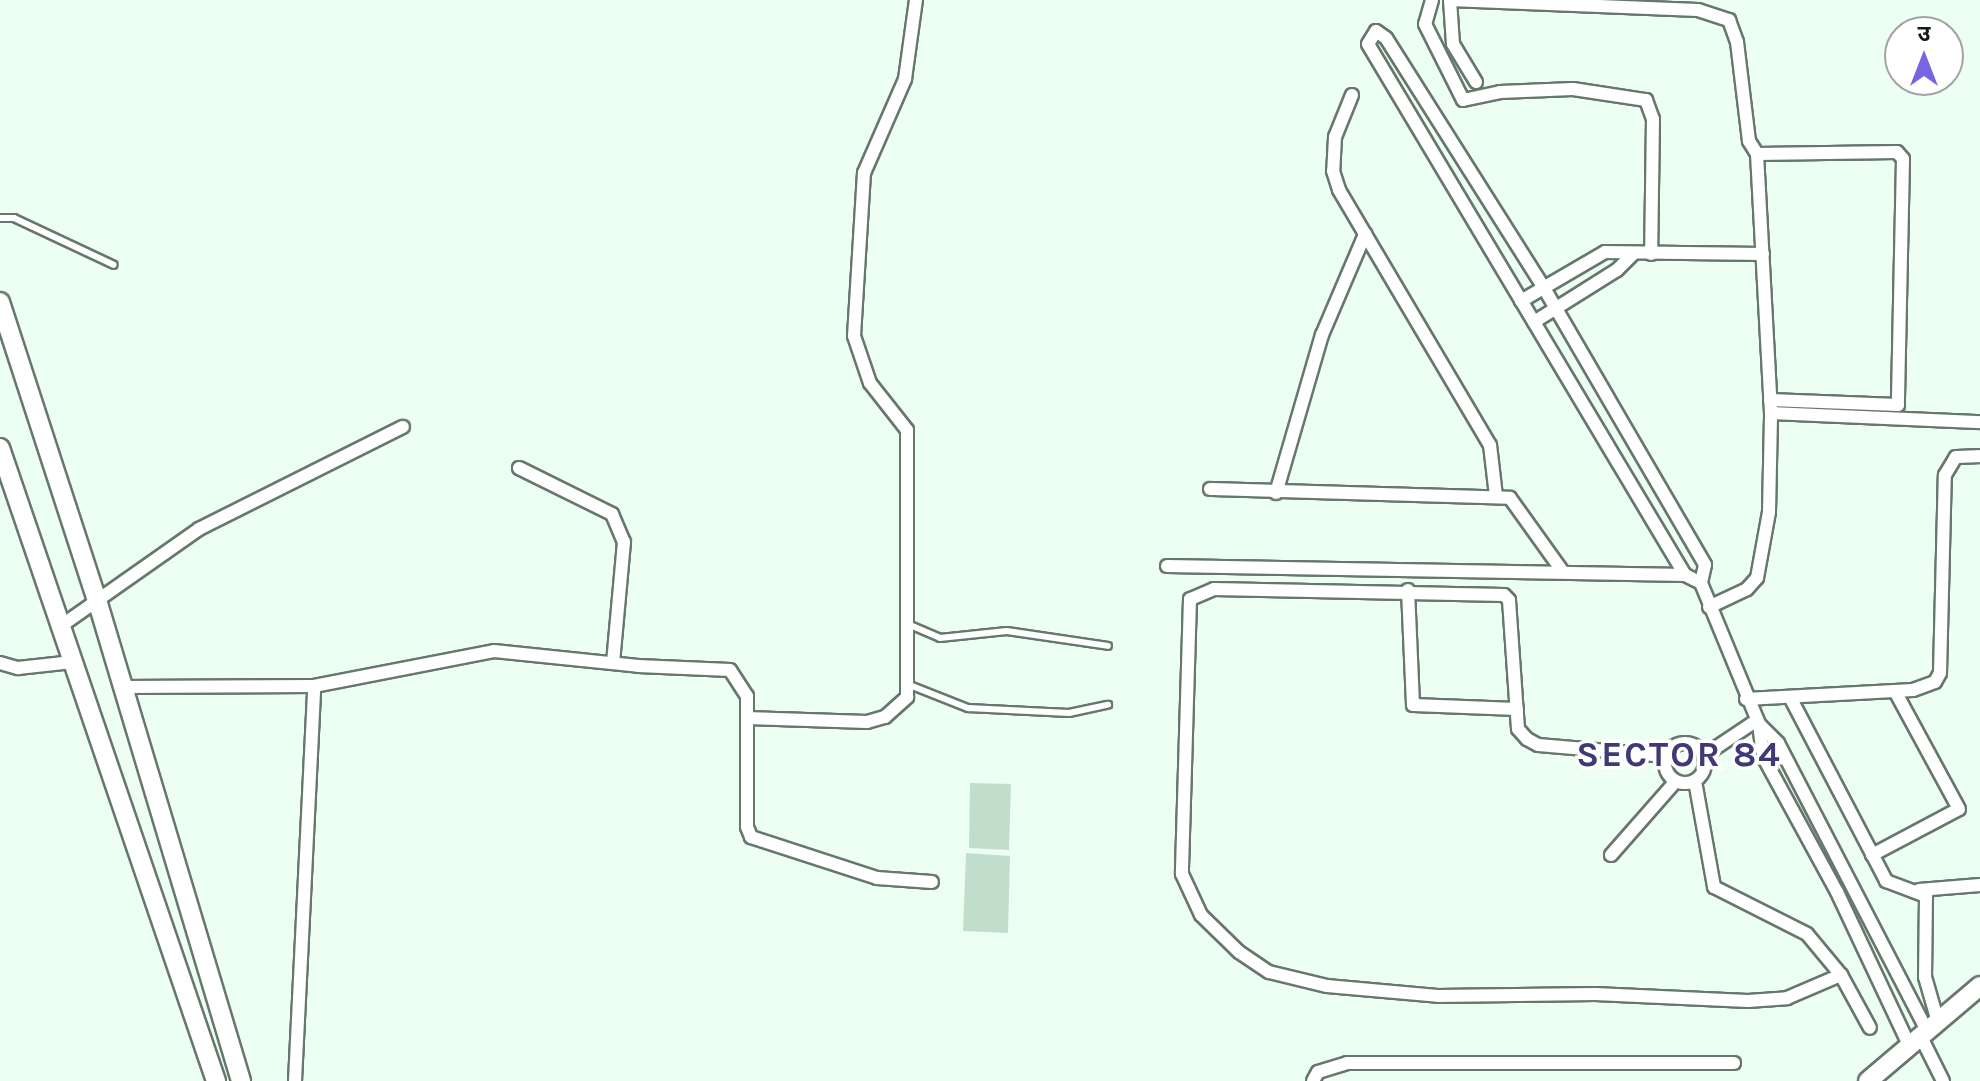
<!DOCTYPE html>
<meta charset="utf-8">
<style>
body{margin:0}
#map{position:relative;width:1980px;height:1081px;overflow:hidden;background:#edfff3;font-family:Karla,"Noto Sans Devanagari",sans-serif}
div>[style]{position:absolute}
.green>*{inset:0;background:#c1decb}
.roads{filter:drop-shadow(2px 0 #68776d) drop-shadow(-2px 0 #68776d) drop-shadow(0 2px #68776d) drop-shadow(0 -2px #68776d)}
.lane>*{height:6px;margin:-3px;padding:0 3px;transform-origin:3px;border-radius:3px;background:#fff}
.street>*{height:12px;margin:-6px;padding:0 6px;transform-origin:6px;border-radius:6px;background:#fff}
.street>.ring{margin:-6px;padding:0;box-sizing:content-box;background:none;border:12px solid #fff;border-radius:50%}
.secondary>*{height:18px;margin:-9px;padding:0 9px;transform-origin:9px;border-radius:9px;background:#fff}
span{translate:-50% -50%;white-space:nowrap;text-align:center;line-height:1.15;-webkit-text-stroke:7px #fff;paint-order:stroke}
.district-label{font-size:36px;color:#3f3a77;font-weight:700;letter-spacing:2px}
.north{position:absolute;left:1884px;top:16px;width:80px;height:80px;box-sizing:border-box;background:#fff;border:2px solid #a1a3a2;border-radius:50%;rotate:0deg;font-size:22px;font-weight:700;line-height:32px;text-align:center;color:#141a16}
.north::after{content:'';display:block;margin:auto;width:28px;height:36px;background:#7567e2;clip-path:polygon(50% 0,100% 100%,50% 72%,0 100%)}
</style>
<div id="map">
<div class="green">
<div style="clip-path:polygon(970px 783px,1011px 784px,1009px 850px,969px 848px)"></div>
<div style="clip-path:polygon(966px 853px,1010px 856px,1008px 933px,963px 931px)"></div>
</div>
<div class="roads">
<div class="lane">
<div style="left:0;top:218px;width:14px"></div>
<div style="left:14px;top:218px;width:110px;rotate:25.2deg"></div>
<div style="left:910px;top:625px;width:33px;rotate:23deg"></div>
<div style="left:940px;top:638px;width:67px;rotate:-6deg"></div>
<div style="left:1007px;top:631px;width:102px;rotate:8.4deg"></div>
<div style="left:907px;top:684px;width:66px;rotate:21.5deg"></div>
<div style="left:968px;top:708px;width:101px;rotate:2.8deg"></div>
<div style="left:1069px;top:713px;width:40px;rotate:-12deg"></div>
</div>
<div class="street">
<div style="left:1432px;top:0;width:25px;rotate:106deg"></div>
<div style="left:1425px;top:24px;width:85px;rotate:63.4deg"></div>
<div style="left:1463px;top:100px;width:38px;rotate:-12deg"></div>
<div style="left:1500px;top:92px;width:73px;rotate:-2.4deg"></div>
<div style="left:1573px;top:89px;width:74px;rotate:8.6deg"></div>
<div style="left:1646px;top:100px;width:20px;rotate:70deg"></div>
<div style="left:1653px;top:119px;width:135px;rotate:90.8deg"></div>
<div style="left:1476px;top:82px;width:44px;rotate:-121.2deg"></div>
<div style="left:1453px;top:44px;width:44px;rotate:-93.9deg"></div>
<div style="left:1450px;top:0;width:248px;rotate:2.3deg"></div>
<div style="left:1698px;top:10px;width:33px;rotate:18deg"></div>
<div style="left:1729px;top:20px;width:23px;rotate:70deg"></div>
<div style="left:1737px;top:42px;width:100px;rotate:83.1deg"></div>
<div style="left:1749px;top:141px;width:15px;rotate:58deg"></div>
<div style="left:1757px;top:154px;width:259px;rotate:86.9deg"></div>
<div style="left:1352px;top:95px;width:45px;rotate:112deg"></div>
<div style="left:1335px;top:137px;width:34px;rotate:93deg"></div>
<div style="left:1333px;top:171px;width:20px;rotate:72deg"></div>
<div style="left:1339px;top:190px;width:296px;rotate:59.4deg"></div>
<div style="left:1490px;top:445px;width:51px;rotate:83.3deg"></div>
<div style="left:1757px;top:154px;width:140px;rotate:-0.8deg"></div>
<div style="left:1897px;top:152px;width:9px;rotate:49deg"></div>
<div style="left:1903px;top:159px;width:246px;rotate:91.2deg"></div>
<div style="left:1898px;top:405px;width:128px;rotate:-177.8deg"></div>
<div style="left:1521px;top:301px;width:97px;rotate:-30.3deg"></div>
<div style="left:1605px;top:252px;width:158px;rotate:0.7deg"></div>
<div style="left:1534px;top:322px;width:98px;rotate:-32.1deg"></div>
<div style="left:1617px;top:270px;width:23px;rotate:-45deg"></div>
<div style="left:519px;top:468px;width:104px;rotate:26.3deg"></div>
<div style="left:612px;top:514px;width:30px;rotate:67deg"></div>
<div style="left:624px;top:542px;width:121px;rotate:95.2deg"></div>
<div style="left:1210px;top:489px;width:300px;rotate:1.7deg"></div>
<div style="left:1510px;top:498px;width:91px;rotate:54.4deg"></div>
<div style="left:1276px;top:493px;width:165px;rotate:-73.8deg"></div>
<div style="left:1322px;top:335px;width:110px;rotate:-66.9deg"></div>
<div style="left:1167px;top:566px;width:518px;rotate:1deg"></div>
<div style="left:1701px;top:583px;width:18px;rotate:-153deg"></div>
<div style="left:1685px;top:575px;width:618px;rotate:-120.84deg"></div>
<div style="left:1368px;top:44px;width:15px;rotate:-58deg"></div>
<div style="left:1376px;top:31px;width:12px;rotate:35deg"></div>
<div style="left:1386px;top:38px;width:296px;rotate:57.7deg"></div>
<div style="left:1544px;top:288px;width:320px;rotate:59.8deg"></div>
<div style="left:1705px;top:565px;width:18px;rotate:103deg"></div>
<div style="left:1701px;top:583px;width:152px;rotate:67.6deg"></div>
<div style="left:1408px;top:590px;width:115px;rotate:87.5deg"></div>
<div style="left:1413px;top:705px;width:104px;rotate:2.2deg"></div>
<div style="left:1709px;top:607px;width:42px;rotate:-25.3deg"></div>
<div style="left:1747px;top:589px;width:15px;rotate:-48deg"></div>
<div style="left:1757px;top:578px;width:67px;rotate:-79.7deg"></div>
<div style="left:1769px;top:512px;width:99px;rotate:-88.8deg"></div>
<div style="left:1771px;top:413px;width:209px;rotate:2.5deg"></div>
<div style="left:61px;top:626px;width:169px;rotate:-35.1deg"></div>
<div style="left:199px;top:529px;width:228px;rotate:-26.6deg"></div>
<div style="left:0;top:663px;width:19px;rotate:16deg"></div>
<div style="left:18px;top:668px;width:55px;rotate:-6.2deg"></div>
<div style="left:123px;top:687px;width:191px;rotate:-0.3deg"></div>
<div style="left:1790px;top:697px;width:208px;rotate:62.4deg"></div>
<div style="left:1886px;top:881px;width:43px;rotate:20.6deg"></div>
<div style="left:1926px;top:896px;width:81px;rotate:90.7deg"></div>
<div style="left:1925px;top:977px;width:47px;rotate:73.9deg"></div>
<div style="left:1746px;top:699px;width:167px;rotate:-3.1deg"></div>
<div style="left:1913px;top:690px;width:23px;rotate:-20deg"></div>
<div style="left:1935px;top:682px;width:10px;rotate:-61deg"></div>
<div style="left:1940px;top:673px;width:198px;rotate:-88.6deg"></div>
<div style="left:1945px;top:475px;width:21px;rotate:-59deg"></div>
<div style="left:1956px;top:457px;width:24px;rotate:-2deg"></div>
<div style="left:747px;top:718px;width:120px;rotate:1.9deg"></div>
<div style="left:867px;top:722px;width:19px;rotate:-16deg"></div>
<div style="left:885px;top:717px;width:30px;rotate:-42deg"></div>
<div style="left:907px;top:697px;width:267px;rotate:-90deg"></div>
<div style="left:907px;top:430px;width:60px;rotate:-128.2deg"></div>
<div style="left:870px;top:383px;width:50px;rotate:-108.8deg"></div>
<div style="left:854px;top:336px;width:163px;rotate:-86.5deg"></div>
<div style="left:864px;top:173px;width:103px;rotate:-66.4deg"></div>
<div style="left:905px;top:79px;width:80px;rotate:-82.1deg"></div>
<div class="ring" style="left:1665px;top:743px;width:28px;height:28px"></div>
<div style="left:1705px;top:755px;width:63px;rotate:-33.9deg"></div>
<div style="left:1666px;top:756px;width:128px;rotate:-175.1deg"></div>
<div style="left:1538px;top:745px;width:13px;rotate:-151deg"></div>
<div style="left:1527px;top:739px;width:13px;rotate:-132deg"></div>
<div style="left:1518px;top:729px;width:129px;rotate:-94deg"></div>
<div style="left:1509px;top:600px;width:7px;rotate:-135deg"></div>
<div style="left:1504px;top:595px;width:290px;rotate:-178.8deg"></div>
<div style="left:1214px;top:589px;width:26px;rotate:157deg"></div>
<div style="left:1190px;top:599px;width:275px;rotate:91.7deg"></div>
<div style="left:1182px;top:874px;width:45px;rotate:65.1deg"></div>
<div style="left:1201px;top:915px;width:53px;rotate:44.2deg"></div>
<div style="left:1239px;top:952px;width:36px;rotate:34deg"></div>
<div style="left:1269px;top:972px;width:60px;rotate:13.6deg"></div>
<div style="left:1327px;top:986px;width:111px;rotate:5.1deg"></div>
<div style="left:1438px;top:996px;width:157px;rotate:-0.7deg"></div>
<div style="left:1595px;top:994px;width:153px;rotate:2.6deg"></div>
<div style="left:1748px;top:1001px;width:39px;rotate:-4deg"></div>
<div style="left:1787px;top:998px;width:59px;rotate:-23.1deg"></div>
<div style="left:1695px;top:781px;width:108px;rotate:79.8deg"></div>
<div style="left:1714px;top:887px;width:104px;rotate:26.8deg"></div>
<div style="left:1807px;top:934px;width:53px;rotate:50.3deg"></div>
<div style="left:1841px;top:975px;width:60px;rotate:61.3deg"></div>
<div style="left:1611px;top:855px;width:98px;rotate:-48.7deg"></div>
<div style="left:1872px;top:855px;width:98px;rotate:-27.9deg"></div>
<div style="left:1959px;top:809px;width:134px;rotate:-118.5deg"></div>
<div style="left:1919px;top:890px;width:61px;rotate:-4.7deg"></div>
<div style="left:1921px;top:1037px;width:49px;rotate:63.4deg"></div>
<div style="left:1910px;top:1047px;width:171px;rotate:-115.2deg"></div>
<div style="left:1837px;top:892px;width:155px;rotate:-118.6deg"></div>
<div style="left:1763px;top:756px;width:32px;rotate:-97deg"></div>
<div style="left:1759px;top:724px;width:27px;rotate:45deg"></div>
<div style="left:1778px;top:743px;width:324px;rotate:62.6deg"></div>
<div style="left:295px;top:1081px;width:395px;rotate:-87.2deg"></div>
<div style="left:314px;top:686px;width:183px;rotate:-11deg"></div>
<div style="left:494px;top:651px;width:145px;rotate:5.9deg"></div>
<div style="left:638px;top:666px;width:92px;rotate:2.5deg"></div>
<div style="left:730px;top:670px;width:31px;rotate:57deg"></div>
<div style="left:747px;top:696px;width:131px;rotate:90deg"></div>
<div style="left:747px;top:827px;width:11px;rotate:68deg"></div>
<div style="left:751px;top:837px;width:133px;rotate:18deg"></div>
<div style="left:877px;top:878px;width:55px;rotate:4.2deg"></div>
<div style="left:1313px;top:1081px;width:10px;rotate:-61deg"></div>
<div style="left:1318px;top:1072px;width:30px;rotate:-17deg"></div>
<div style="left:1347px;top:1063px;width:387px"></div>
</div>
<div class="secondary">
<div style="left:0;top:302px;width:313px;rotate:72deg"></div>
<div style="left:97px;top:600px;width:502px;rotate:73.33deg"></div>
<div style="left:0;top:448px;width:669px;rotate:71.16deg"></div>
<div style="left:1868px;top:1081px;width:147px;rotate:-40.3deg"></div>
</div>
</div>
<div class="district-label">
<span style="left:1679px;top:755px">SECTOR 84</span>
</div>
<div class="north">उ</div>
</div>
